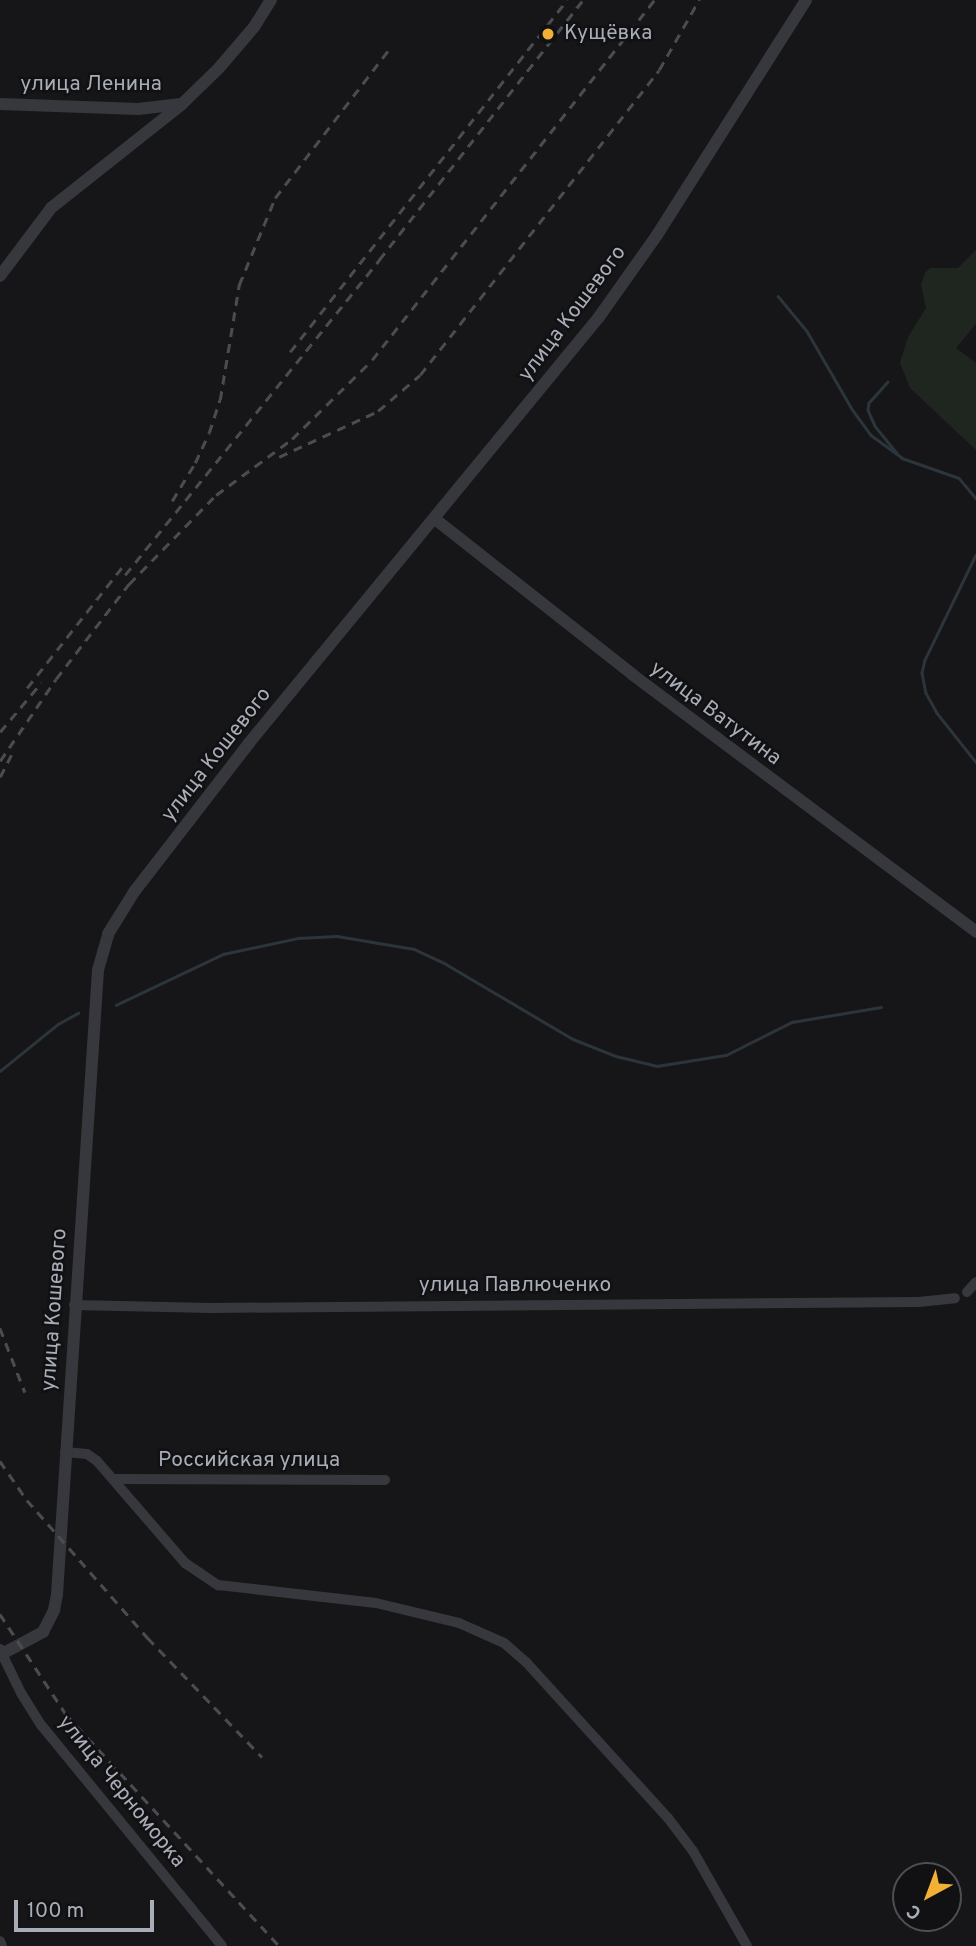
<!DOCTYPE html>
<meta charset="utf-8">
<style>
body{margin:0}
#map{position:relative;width:976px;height:1946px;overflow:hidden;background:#161618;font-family:Overpass,sans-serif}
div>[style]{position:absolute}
.green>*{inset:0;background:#1e261f}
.stream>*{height:2.5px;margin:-1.25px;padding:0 1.25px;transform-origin:1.25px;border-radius:1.25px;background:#2c353c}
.minor>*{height:10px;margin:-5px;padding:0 5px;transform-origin:5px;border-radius:5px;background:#37383d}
.tertiary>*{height:12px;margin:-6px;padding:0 6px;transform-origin:6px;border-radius:6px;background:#37383d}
.rail>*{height:2.5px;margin-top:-1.25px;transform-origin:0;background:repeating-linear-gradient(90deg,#4a4c52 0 9px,transparent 0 16px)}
.dots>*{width:19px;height:19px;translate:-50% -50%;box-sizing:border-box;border:4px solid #111113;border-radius:50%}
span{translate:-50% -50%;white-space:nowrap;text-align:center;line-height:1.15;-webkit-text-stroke:5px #111113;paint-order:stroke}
.poi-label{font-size:21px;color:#a8adb8}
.left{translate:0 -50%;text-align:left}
.street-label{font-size:21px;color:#a8adb8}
.north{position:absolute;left:892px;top:1862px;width:70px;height:70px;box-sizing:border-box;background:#111113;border:2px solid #4d4f55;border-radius:50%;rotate:221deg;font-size:19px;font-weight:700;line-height:28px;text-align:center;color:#a8adb8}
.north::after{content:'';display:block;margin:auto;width:24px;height:32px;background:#f2b134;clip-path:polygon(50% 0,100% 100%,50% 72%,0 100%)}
.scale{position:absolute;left:14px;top:1900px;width:140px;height:32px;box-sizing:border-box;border:4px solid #a8adb8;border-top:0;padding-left:9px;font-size:21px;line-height:24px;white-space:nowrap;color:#a8adb8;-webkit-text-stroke:5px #111113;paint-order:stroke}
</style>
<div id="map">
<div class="green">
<div style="clip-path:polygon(976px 250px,976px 324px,956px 348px,976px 363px,976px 450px,910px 388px,900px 363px,908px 337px,926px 308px,921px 285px,925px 273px,930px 268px,958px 268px)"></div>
</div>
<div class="stream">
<div style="left:778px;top:296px;width:45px;rotate:50.4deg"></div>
<div style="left:807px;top:331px;width:90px;rotate:60deg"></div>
<div style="left:852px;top:409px;width:32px;rotate:54deg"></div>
<div style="left:871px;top:435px;width:37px;rotate:36deg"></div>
<div style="left:888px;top:382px;width:28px;rotate:132deg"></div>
<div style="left:869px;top:403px;width:7px;rotate:98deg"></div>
<div style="left:868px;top:410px;width:17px;rotate:66deg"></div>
<div style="left:875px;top:426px;width:35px;rotate:51deg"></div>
<div style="left:902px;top:458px;width:60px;rotate:19.3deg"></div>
<div style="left:959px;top:478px;width:26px;rotate:50deg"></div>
<div style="left:976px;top:555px;width:117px;rotate:115.9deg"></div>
<div style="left:925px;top:660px;width:13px;rotate:103deg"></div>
<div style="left:922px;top:673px;width:20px;rotate:79deg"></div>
<div style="left:926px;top:693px;width:23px;rotate:61deg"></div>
<div style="left:937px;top:713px;width:63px;rotate:51.5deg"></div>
<div style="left:116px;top:1005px;width:119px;rotate:-25.5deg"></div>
<div style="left:223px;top:954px;width:77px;rotate:-12deg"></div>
<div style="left:298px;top:938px;width:39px;rotate:-3deg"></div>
<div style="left:337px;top:936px;width:78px;rotate:9.6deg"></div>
<div style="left:414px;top:949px;width:35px;rotate:25deg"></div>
<div style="left:446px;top:964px;width:147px;rotate:30.6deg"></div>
<div style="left:573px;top:1039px;width:46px;rotate:21.6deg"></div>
<div style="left:616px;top:1056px;width:42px;rotate:13.7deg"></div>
<div style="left:657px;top:1066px;width:70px;rotate:-9.1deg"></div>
<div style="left:726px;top:1055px;width:74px;rotate:-26.6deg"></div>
<div style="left:792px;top:1022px;width:90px;rotate:-9.6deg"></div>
<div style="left:0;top:1071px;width:75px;rotate:-39deg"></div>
<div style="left:58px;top:1024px;width:23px;rotate:-29deg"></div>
</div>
<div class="minor">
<div style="left:967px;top:1292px;width:13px;rotate:-48deg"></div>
<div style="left:74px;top:1305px;width:137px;rotate:1.3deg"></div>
<div style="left:211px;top:1308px;width:708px;rotate:-0.49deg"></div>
<div style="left:919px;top:1302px;width:36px;rotate:-6deg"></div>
<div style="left:65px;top:1452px;width:22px;rotate:5deg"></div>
<div style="left:87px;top:1454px;width:12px;rotate:35deg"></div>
<div style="left:97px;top:1461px;width:135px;rotate:49.2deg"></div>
<div style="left:185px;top:1563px;width:40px;rotate:34deg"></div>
<div style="left:218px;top:1585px;width:159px;rotate:6.5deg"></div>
<div style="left:376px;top:1603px;width:85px;rotate:13.5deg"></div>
<div style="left:459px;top:1623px;width:49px;rotate:24deg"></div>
<div style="left:504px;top:1643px;width:29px;rotate:41deg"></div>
<div style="left:526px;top:1662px;width:211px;rotate:47.7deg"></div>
<div style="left:668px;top:1818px;width:41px;rotate:52.9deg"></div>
<div style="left:693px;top:1851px;width:109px;rotate:60.4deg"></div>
<div style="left:114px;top:1479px;width:271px;rotate:0.2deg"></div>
<div style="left:0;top:1655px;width:2px;rotate:-27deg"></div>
<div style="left:2px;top:1654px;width:43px;rotate:64deg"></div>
<div style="left:21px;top:1693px;width:39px;rotate:58deg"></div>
<div style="left:42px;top:1726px;width:284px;rotate:50.7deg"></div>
<div style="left:0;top:1941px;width:5px;rotate:68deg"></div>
</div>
<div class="tertiary">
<div style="left:0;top:104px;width:138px;rotate:2.1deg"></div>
<div style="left:138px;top:109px;width:43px;rotate:-6.6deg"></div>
<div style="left:0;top:276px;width:85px;rotate:-53.1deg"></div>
<div style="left:51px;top:208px;width:167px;rotate:-38.4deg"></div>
<div style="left:182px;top:104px;width:52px;rotate:-44.2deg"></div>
<div style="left:219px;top:68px;width:54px;rotate:-49.5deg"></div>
<div style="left:254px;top:27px;width:32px;rotate:-58deg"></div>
<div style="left:435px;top:519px;width:252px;rotate:38.2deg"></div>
<div style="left:633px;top:675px;width:429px;rotate:36.8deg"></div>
<div style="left:0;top:1650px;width:4px;rotate:63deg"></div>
<div style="left:2px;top:1654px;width:47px;rotate:-28.2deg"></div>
<div style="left:43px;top:1632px;width:25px;rotate:-63deg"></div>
<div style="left:54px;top:1610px;width:16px;rotate:-79deg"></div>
<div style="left:57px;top:1594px;width:625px;rotate:-86.24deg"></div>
<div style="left:98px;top:970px;width:37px;rotate:-74deg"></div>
<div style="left:108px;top:934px;width:49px;rotate:-58.2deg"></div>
<div style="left:134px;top:892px;width:188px;rotate:-52.3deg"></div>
<div style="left:249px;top:743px;width:551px;rotate:-50.59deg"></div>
<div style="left:599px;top:317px;width:100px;rotate:-54.7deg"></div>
<div style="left:657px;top:235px;width:278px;rotate:-57.6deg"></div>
</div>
<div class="rail">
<div style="left:290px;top:352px;width:448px;rotate:-51.8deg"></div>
<div style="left:279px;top:457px;width:109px;rotate:-24.9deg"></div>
<div style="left:378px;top:411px;width:55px;rotate:-40.6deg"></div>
<div style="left:420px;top:375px;width:387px;rotate:-51.9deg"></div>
<div style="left:659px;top:70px;width:81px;rotate:-60.3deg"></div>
<div style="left:172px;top:501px;width:44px;rotate:-58.8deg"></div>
<div style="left:195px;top:463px;width:33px;rotate:-65deg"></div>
<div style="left:209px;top:433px;width:35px;rotate:-72deg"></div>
<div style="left:220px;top:400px;width:117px;rotate:-80.6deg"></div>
<div style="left:239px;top:285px;width:94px;rotate:-67.5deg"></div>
<div style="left:275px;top:198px;width:189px;rotate:-52.5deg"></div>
<div style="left:125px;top:575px;width:405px;rotate:-51.1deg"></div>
<div style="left:379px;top:260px;width:330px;rotate:-51.9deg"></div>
<div style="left:27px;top:688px;width:160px;rotate:-51.8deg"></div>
<div style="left:0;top:732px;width:64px;rotate:-50.1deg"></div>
<div style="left:0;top:761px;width:99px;rotate:-55.7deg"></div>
<div style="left:56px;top:679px;width:120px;rotate:-52.5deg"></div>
<div style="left:129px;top:584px;width:124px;rotate:-45.7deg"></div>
<div style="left:216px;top:495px;width:94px;rotate:-36.4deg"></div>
<div style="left:292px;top:439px;width:112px;rotate:-44.6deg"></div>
<div style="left:372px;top:360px;width:457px;rotate:-51.9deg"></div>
<div style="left:0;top:777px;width:25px;rotate:-63deg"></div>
<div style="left:0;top:1328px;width:69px;rotate:68.7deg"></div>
<div style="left:0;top:1461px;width:47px;rotate:55.3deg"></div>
<div style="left:27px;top:1500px;width:184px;rotate:48.8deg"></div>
<div style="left:148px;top:1638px;width:165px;rotate:46.2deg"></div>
<div style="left:0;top:1614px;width:120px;rotate:56.6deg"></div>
<div style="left:66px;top:1714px;width:315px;rotate:47.4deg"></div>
</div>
<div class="dots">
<div style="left:548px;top:34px;background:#f2b134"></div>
</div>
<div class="poi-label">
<span class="left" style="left:564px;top:34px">Кущёвка</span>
</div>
<div class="street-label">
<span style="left:91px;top:85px">улица Ленина</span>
<span style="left:573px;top:314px;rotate:-53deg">улица Кошевого</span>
<span style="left:715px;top:714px;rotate:37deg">улица Ватутина</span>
<span style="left:217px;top:755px;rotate:-52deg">улица Кошевого</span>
<span style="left:515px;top:1286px">улица Павлюченко</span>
<span style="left:55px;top:1310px;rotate:-86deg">улица Кошевого</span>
<span style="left:249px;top:1461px">Российская улица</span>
<span style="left:121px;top:1792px;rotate:51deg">улица Черноморка</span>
</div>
<div class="north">С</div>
<div class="scale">100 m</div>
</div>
